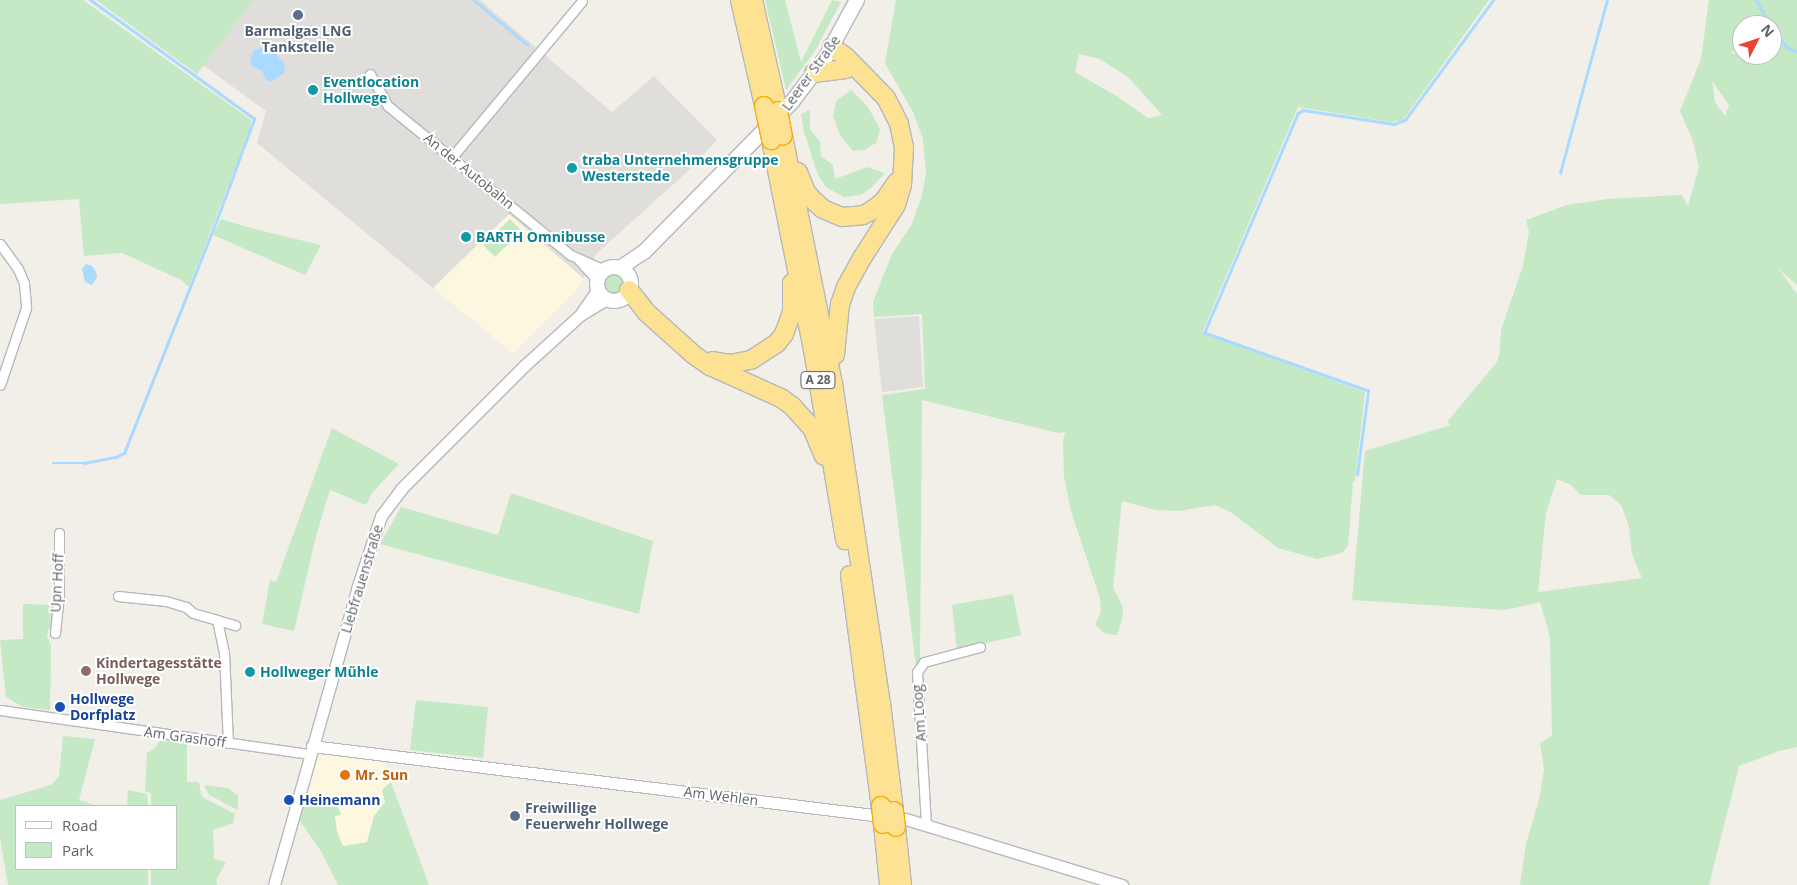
<!DOCTYPE html>
<meta charset="utf-8">
<style>
body{margin:0}
#map{position:relative;width:1797px;height:885px;overflow:hidden;background:#f1efe8;font-family:"Open Sans",sans-serif}
div>[style]{position:absolute}
.commercial>*{inset:0;background:#fef7e0}
.industrial>*{inset:0;background:#e0deda}
.green>*{inset:0;background:#c5e8c5}
.round{border-radius:50%}
.water>*{inset:0;background:#aadaff}
.stream>*{height:2.5px;margin:-1.25px;padding:0 1.25px;transform-origin:1.25px;border-radius:1.25px;background:#aadaff}
.roads{filter:drop-shadow(1px 0 #b5b8bc) drop-shadow(-1px 0 #b5b8bc) drop-shadow(0 1px #b5b8bc) drop-shadow(0 -1px #b5b8bc)}
.minor>*{height:9px;margin:-4.5px;padding:0 4.5px;transform-origin:4.5px;border-radius:4.5px;background:#fff}
.tertiary>*{height:11px;margin:-5.5px;padding:0 5.5px;transform-origin:5.5px;border-radius:5.5px;background:#fff}
.secondary>*{height:14px;margin:-7px;padding:0 7px;transform-origin:7px;border-radius:7px;background:#fff}
.secondary>.ring{margin:-7px;padding:0;box-sizing:content-box;background:none;border:14px solid #fff;border-radius:50%}
.motorway>*{height:18px;margin:-9px;padding:0 9px;transform-origin:9px;border-radius:9px;background:#fde293}
.bridges{filter:drop-shadow(1px 0 #f9ab00) drop-shadow(-1px 0 #f9ab00) drop-shadow(0 1px #f9ab00) drop-shadow(0 -1px #f9ab00)}
.motorway-bridge>*{height:18px;margin:-9px;padding:0 9px;transform-origin:9px;border-radius:9px;background:#fde293}
.dots>*{width:14px;height:14px;translate:-50% -50%;box-sizing:border-box;border:2px solid #fff;border-radius:50%}
span{translate:-50% -50%;white-space:nowrap;text-align:center;line-height:1.15;-webkit-text-stroke:4px #fff;paint-order:stroke}
.shield-label span{padding:1px 4px;background:#fff;border:1px solid;border-radius:4px;-webkit-text-stroke-width:0}
.shield-label{font-size:12px;color:#5f6368;font-weight:700}
.service-label{font-size:14px;color:#4e5e75;font-weight:700}
.left{translate:0 -50%;text-align:left}
.street-label{font-size:14px;color:#5f6368}
.culture-label{font-size:14px;color:#0d838f;font-weight:700}
.education-label{font-size:14px;color:#785e54;font-weight:700}
.transit-label{font-size:14px;color:#164399;font-weight:700}
.food-label{font-size:14px;color:#c56008;font-weight:700}
.legend{position:absolute;left:15px;top:805px;width:162px;height:65px;box-sizing:border-box;background:#fff;border:1px solid #bfc1c3;margin:0;padding:6px 9px;list-style:none;font-size:15px;color:#5f6368}
.legend li{display:flex;align-items:center;gap:10px;height:25px}
.legend b{width:25px;border:1px solid #bfc1c3}
.north{position:absolute;left:1732px;top:15px;width:50px;height:50px;box-sizing:border-box;background:#fff;border:1px solid #bfc1c3;border-radius:50%;rotate:49deg;font-size:14px;font-weight:700;line-height:20px;text-align:center;color:#5f6368}
.north::after{content:'';display:block;margin:auto;width:18px;height:22px;background:#ea4335;clip-path:polygon(50% 0,100% 100%,50% 72%,0 100%)}
</style>
<div id="map">
<div class="commercial">
<div style="clip-path:polygon(509px 214px,583px 278px,577px 290px,513px 353px,433px 288px)"></div>
<div style="clip-path:polygon(323px 753px,383px 760px,410px 834px,321px 851px,297px 817px,314px 758px)"></div>
</div>
<div class="industrial">
<div style="clip-path:polygon(254px 0,480px 0,612px 112px,654px 76px,717px 140px,687px 172px,596px 254px,583px 278px,509px 214px,433px 288px,257px 143px,266px 111px,203px 65px)"></div>
<div style="clip-path:polygon(919px 316px,923px 387px,882px 392px,874px 319px)"></div>
</div>
<div class="green">
<div style="clip-path:polygon(0 0,83px 0,251px 120px,251px 127px,189px 287px,181px 280px,122px 253px,84px 256px,79px 199px,0 204px)"></div>
<div style="clip-path:polygon(96px 0,254px 0,197px 74px)"></div>
<div style="clip-path:polygon(765px 0,785px 0,801px 62px,832px 0,841px 2px,815px 51px,786px 90px)"></div>
<div style="clip-path:polygon(evenodd,896px 0,1489px 0,1403px 120px,1391px 122px,1298px 107px,1202px 333px,1365px 392px,1355px 481px,1353px 482px,1348px 546px,1342px 553px,1317px 559px,1278px 548px,1232px 513px,1215px 505px,1179px 511px,1156px 510px,1122px 501px,1113px 587px,1123px 607px,1122px 619px,1117px 635px,1106px 634px,1095px 625px,1101px 612px,1100px 598px,1071px 511px,1064px 477px,1063px 441px,1065px 432px,1058px 433px,922px 400px,920px 660px,916px 666px,882px 395px,925px 389px,922px 314px,874px 317px,873px 302px,892px 254px,912px 224px,922px 195px,926px 174px,923px 139px,913px 112px,885px 63px,896px 0,1079px 54px,1100px 59px,1128px 77px,1162px 115px,1148px 118px,1118px 97px,1075px 72px,1079px 54px)"></div>
<div style="clip-path:polygon(evenodd,1709px 0,1797px 0,1797px 285px,1778px 268px,1797px 294px,1797px 747px,1779px 751px,1739px 766px,1709px 885px,1520px 885px,1526px 844px,1539px 800px,1544px 770px,1540px 743px,1552px 736px,1550px 637px,1540px 602px,1505px 610px,1352px 600px,1365px 451px,1451px 425px,1447px 422px,1497px 362px,1500px 351px,1501px 330px,1523px 266px,1529px 232px,1526px 220px,1567px 205px,1607px 199px,1682px 195px,1688px 206px,1699px 167px,1693px 141px,1680px 111px,1701px 59px,1709px 0,1742px 25px,1772px 25px,1772px 55px,1750px 55px,1748px 58px,1730px 52px,1742px 50px,1742px 25px,1709px 0,1712px 81px,1729px 105px,1725px 116px,1715px 102px,1712px 81px,1709px 0,1557px 479px,1571px 485px,1581px 495px,1609px 495px,1621px 505px,1629px 526px,1632px 554px,1642px 578px,1538px 592px,1546px 513px,1557px 479px)"></div>
<div style="clip-path:polygon(851px 90px,868px 107px,880px 129px,876px 143px,864px 150px,853px 151px,840px 135px,833px 116px,836px 101px)"></div>
<div style="clip-path:polygon(810px 110px,810px 129px,820px 142px,821px 156px,833px 165px,835px 179px,867px 167px,885px 173px,872px 187px,861px 195px,844px 197px,826px 187px,818px 175px,804px 132px,801px 114px)"></div>
<div style="clip-path:polygon(221px 219px,258px 230px,321px 245px,305px 275px,213px 235px)"></div>
<div style="clip-path:polygon(510px 219px,522px 231px,495px 257px,483px 245px)"></div>
<div class="round" style="left:602px;top:272px;width:24px;height:24px"></div>
<div style="clip-path:polygon(332px 428px,399px 464px,371px 494px,366px 505px,330px 490px,316px 536px,294px 631px,262px 624px,270px 580px,276px 582px)"></div>
<div style="clip-path:polygon(511px 493px,653px 541px,639px 614px,380px 544px,401px 507px,498px 535px)"></div>
<div style="clip-path:polygon(1013px 594px,1021px 635px,957px 650px,952px 605px)"></div>
<div style="clip-path:polygon(23px 604px,55px 605px,52px 625px,48px 630px,47px 637px,51px 645px,50px 710px,23px 707px,6px 697px,0 640px,23px 639px)"></div>
<div style="clip-path:polygon(416px 700px,488px 707px,483px 758px,410px 750px)"></div>
<div style="clip-path:polygon(63px 736px,95px 739px,79px 800px,97px 806px,16px 806px,16px 869px,148px 869px,148px 885px,8px 885px,0 838px,0 800px,51px 785px,59px 776px)"></div>
<div style="clip-path:polygon(161px 738px,187px 741px,187px 782px,199px 782px,201px 794px,204px 798px,235px 814px,233px 823px,213px 830px,214px 859px,226px 862px,216px 880px,217px 885px,151px 885px,151px 869px,176px 869px,176px 806px,151px 806px,151px 793px,145px 791px,147px 753px,155px 748px)"></div>
<div style="clip-path:polygon(391px 782px,429px 885px,338px 885px,321px 851px,297px 817px,302px 801px,326px 805px,336px 800px,341px 815px,335px 816px,337px 831px,343px 846px,367px 842px,374px 816px,385px 802px,382px 790px)"></div>
<div style="clip-path:polygon(204px 785px,228px 788px,238px 796px,238px 810px,209px 795px)"></div>
<div style="clip-path:polygon(128px 790px,147px 794px,148px 806px,127px 806px)"></div>
</div>
<div class="water">
<div style="clip-path:polygon(263px 47px,274px 51px,285px 65px,284px 73px,271px 82px,266px 80px,262px 71px,252px 66px,250px 60px,253px 51px)"></div>
<div style="clip-path:polygon(86px 264px,92px 266px,96px 272px,97px 277px,92px 285px,85px 282px,82px 269px)"></div>
</div>
<div class="stream">
<div style="left:474px;top:0;width:70px;rotate:39.8deg"></div>
<div style="left:1756px;top:0;width:29px;rotate:59deg"></div>
<div style="left:1772px;top:27px;width:24px;rotate:54deg"></div>
<div style="left:1786px;top:46px;width:13px;rotate:29deg"></div>
<div style="left:1560px;top:173px;width:179px;rotate:-74.8deg"></div>
<div style="left:53px;top:463px;width:31px"></div>
<div style="left:84px;top:463px;width:33px;rotate:-11deg"></div>
<div style="left:116px;top:457px;width:9px;rotate:-27deg"></div>
<div style="left:124px;top:453px;width:249px;rotate:-68.3deg"></div>
<div style="left:216px;top:222px;width:110px;rotate:-69.7deg"></div>
<div style="left:254px;top:119px;width:203px;rotate:-144deg"></div>
<div style="left:1357px;top:475px;width:85px;rotate:-82.5deg"></div>
<div style="left:1368px;top:391px;width:174px;rotate:-160.5deg"></div>
<div style="left:1204px;top:333px;width:239px;rotate:-66.9deg"></div>
<div style="left:1298px;top:113px;width:6px;rotate:-31deg"></div>
<div style="left:1303px;top:110px;width:92px;rotate:8.7deg"></div>
<div style="left:1394px;top:124px;width:12px;rotate:-20deg"></div>
<div style="left:1405px;top:120px;width:149px;rotate:-53.7deg"></div>
</div>
<div class="roads">
<div class="minor">
<div style="left:370px;top:74px;width:37px;rotate:61deg"></div>
<div style="left:388px;top:106px;width:236px;rotate:39.2deg"></div>
<div style="left:571px;top:255px;width:36px;rotate:24deg"></div>
<div style="left:452px;top:157px;width:203px;rotate:-50.2deg"></div>
<div style="left:0;top:244px;width:31px;rotate:54deg"></div>
<div style="left:18px;top:269px;width:15px;rotate:67deg"></div>
<div style="left:24px;top:283px;width:25px;rotate:85deg"></div>
<div style="left:26px;top:308px;width:81px;rotate:108.7deg"></div>
<div style="left:579px;top:260px;width:27px;rotate:48deg"></div>
<div style="left:118px;top:596px;width:48px;rotate:5.9deg"></div>
<div style="left:166px;top:601px;width:21px;rotate:17deg"></div>
<div style="left:186px;top:607px;width:9px;rotate:41deg"></div>
<div style="left:193px;top:613px;width:25px;rotate:16deg"></div>
<div style="left:217px;top:620px;width:33px;rotate:78deg"></div>
<div style="left:224px;top:652px;width:91px;rotate:87.5deg"></div>
<div style="left:217px;top:620px;width:19px;rotate:16deg"></div>
<div style="left:55px;top:633px;width:36px;rotate:-84deg"></div>
<div style="left:59px;top:597px;width:64px;rotate:-90deg"></div>
<div style="left:0;top:710px;width:313px;rotate:8.1deg"></div>
<div style="left:926px;top:824px;width:152px;rotate:-93.4deg"></div>
<div style="left:917px;top:672px;width:12px;rotate:-55deg"></div>
<div style="left:924px;top:662px;width:58px;rotate:-15deg"></div>
</div>
<div class="tertiary">
<div style="left:582px;top:312px;width:28px;rotate:-55deg"></div>
<div style="left:312px;top:746px;width:598px;rotate:7.01deg"></div>
<div style="left:906px;top:819px;width:226px;rotate:17deg"></div>
<div style="left:274px;top:885px;width:307px;rotate:-74.3deg"></div>
<div style="left:357px;top:589px;width:77px;rotate:-71.8deg"></div>
<div style="left:381px;top:516px;width:34px;rotate:-53deg"></div>
<div style="left:401px;top:489px;width:174px;rotate:-45deg"></div>
<div style="left:524px;top:366px;width:76px;rotate:-42.3deg"></div>
<div style="left:580px;top:315px;width:31px;rotate:-31deg"></div>
</div>
<div class="secondary">
<div class="ring" style="left:597px;top:267px;width:20px;height:20px"></div>
<div style="left:620px;top:268px;width:29px;rotate:-34deg"></div>
<div style="left:644px;top:252px;width:211px;rotate:-45.4deg"></div>
<div style="left:792px;top:102px;width:56px;rotate:-52.9deg"></div>
<div style="left:826px;top:57px;width:65px;rotate:-61.5deg"></div>
</div>
<div class="motorway">
<div style="left:740px;top:0;width:109px;rotate:77.2deg"></div>
<div style="left:753px;top:0;width:114px;rotate:77.3deg"></div>
<div style="left:832px;top:47px;width:17px;rotate:36deg"></div>
<div style="left:846px;top:57px;width:57px;rotate:45.7deg"></div>
<div style="left:886px;top:98px;width:29px;rotate:63deg"></div>
<div style="left:899px;top:124px;width:24px;rotate:78deg"></div>
<div style="left:904px;top:147px;width:38px;rotate:93deg"></div>
<div style="left:902px;top:185px;width:21px;rotate:107deg"></div>
<div style="left:896px;top:205px;width:63px;rotate:122.7deg"></div>
<div style="left:862px;top:258px;width:33px;rotate:119deg"></div>
<div style="left:846px;top:287px;width:18px;rotate:109deg"></div>
<div style="left:840px;top:304px;width:51px;rotate:95.6deg"></div>
<div style="left:814px;top:73px;width:32px;rotate:-7deg"></div>
<div style="left:783px;top:136px;width:252px;rotate:78.6deg"></div>
<div style="left:833px;top:383px;width:324px;rotate:81.5deg"></div>
<div style="left:881px;top:703px;width:109px;rotate:83.1deg"></div>
<div style="left:771px;top:140px;width:214px;rotate:78.7deg"></div>
<div style="left:813px;top:350px;width:193px;rotate:80.4deg"></div>
<div style="left:798px;top:172px;width:22px;rotate:68deg"></div>
<div style="left:806px;top:192px;width:11px;rotate:49deg"></div>
<div style="left:813px;top:200px;width:13px;rotate:42deg"></div>
<div style="left:823px;top:209px;width:21px;rotate:23deg"></div>
<div style="left:842px;top:217px;width:21px;rotate:-5deg"></div>
<div style="left:863px;top:215px;width:9px;rotate:-27deg"></div>
<div style="left:871px;top:211px;width:15px;rotate:-37deg"></div>
<div style="left:883px;top:202px;width:24px;rotate:-55deg"></div>
<div style="left:629px;top:290px;width:28px;rotate:52deg"></div>
<div style="left:646px;top:312px;width:64px;rotate:41.9deg"></div>
<div style="left:694px;top:355px;width:19px;rotate:35deg"></div>
<div style="left:710px;top:366px;width:78px;rotate:24.3deg"></div>
<div style="left:781px;top:398px;width:14px;rotate:36deg"></div>
<div style="left:792px;top:406px;width:30px;rotate:48deg"></div>
<div style="left:812px;top:428px;width:30px;rotate:67deg"></div>
<div style="left:713px;top:361px;width:17px;rotate:10deg"></div>
<div style="left:730px;top:364px;width:21px;rotate:-11deg"></div>
<div style="left:751px;top:360px;width:31px;rotate:-33deg"></div>
<div style="left:777px;top:343px;width:11px;rotate:-52deg"></div>
<div style="left:784px;top:334px;width:23px;rotate:-70deg"></div>
<div style="left:792px;top:312px;width:29px;rotate:-90deg"></div>
<div style="left:850px;top:575px;width:233px;rotate:82.4deg"></div>
<div style="left:883px;top:824px;width:61px;rotate:84.4deg"></div>
<div style="left:896px;top:827px;width:58px;rotate:84.1deg"></div>
</div>
</div>
<div class="bridges">
<div class="motorway-bridge">
<div style="left:764px;top:106px;width:35px;rotate:78deg"></div>
<div style="left:778px;top:111px;width:25px;rotate:79deg"></div>
<div style="left:881px;top:806px;width:18px;rotate:84deg"></div>
<div style="left:894px;top:811px;width:16px;rotate:83deg"></div>
</div>
</div>
<div class="dots">
<div style="left:298px;top:15px;background:#5c6f8a"></div>
<div style="left:313px;top:90px;background:#0f9aa8"></div>
<div style="left:572px;top:168px;background:#0f9aa8"></div>
<div style="left:466px;top:237px;background:#0f9aa8"></div>
<div style="left:86px;top:671px;background:#8d6e63"></div>
<div style="left:250px;top:672px;background:#0f9aa8"></div>
<div style="left:60px;top:707px;background:#1a4fb4"></div>
<div style="left:345px;top:775px;background:#e8710a"></div>
<div style="left:289px;top:800px;background:#1a4fb4"></div>
<div style="left:515px;top:816px;background:#5c6f8a"></div>
</div>
<div class="shield-label">
<span style="left:818px;top:380px">A 28</span>
</div>
<div class="service-label">
<span style="left:298px;top:39px">Barmalgas LNG<br>Tankstelle</span>
<span class="left" style="left:525px;top:816px">Freiwillige<br>Feuerwehr Hollwege</span>
</div>
<div class="street-label">
<span style="left:811px;top:73px;rotate:-54deg">Leerer Straße</span>
<span style="left:469px;top:171px;rotate:39deg">An der Autobahn</span>
<span style="left:362px;top:579px;rotate:-73deg">Liebfrauenstraße</span>
<span style="left:57px;top:583px;rotate:-87deg">Upn Hoff</span>
<span style="left:919px;top:713px;rotate:-94deg">Am Loog</span>
<span style="left:185px;top:737px;rotate:8deg">Am Grashoff</span>
<span style="left:721px;top:796px;rotate:7deg">Am Wehlen</span>
</div>
<div class="culture-label">
<span class="left" style="left:323px;top:90px">Eventlocation<br>Hollwege</span>
<span class="left" style="left:582px;top:168px">traba Unternehmensgruppe<br>Westerstede</span>
<span class="left" style="left:476px;top:237px">BARTH Omnibusse</span>
<span class="left" style="left:260px;top:672px">Hollweger Mühle</span>
</div>
<div class="education-label">
<span class="left" style="left:96px;top:671px">Kindertagesstätte<br>Hollwege</span>
</div>
<div class="transit-label">
<span class="left" style="left:70px;top:707px">Hollwege<br>Dorfplatz</span>
<span class="left" style="left:299px;top:800px">Heinemann</span>
</div>
<div class="food-label">
<span class="left" style="left:355px;top:775px">Mr. Sun</span>
</div>
<ul class="legend">
<li><b style="height:6px;background:#fff"></b>Road</li>
<li><b style="height:14px;background:#c5e8c5"></b>Park</li>
</ul>
<div class="north">N</div>
</div>
